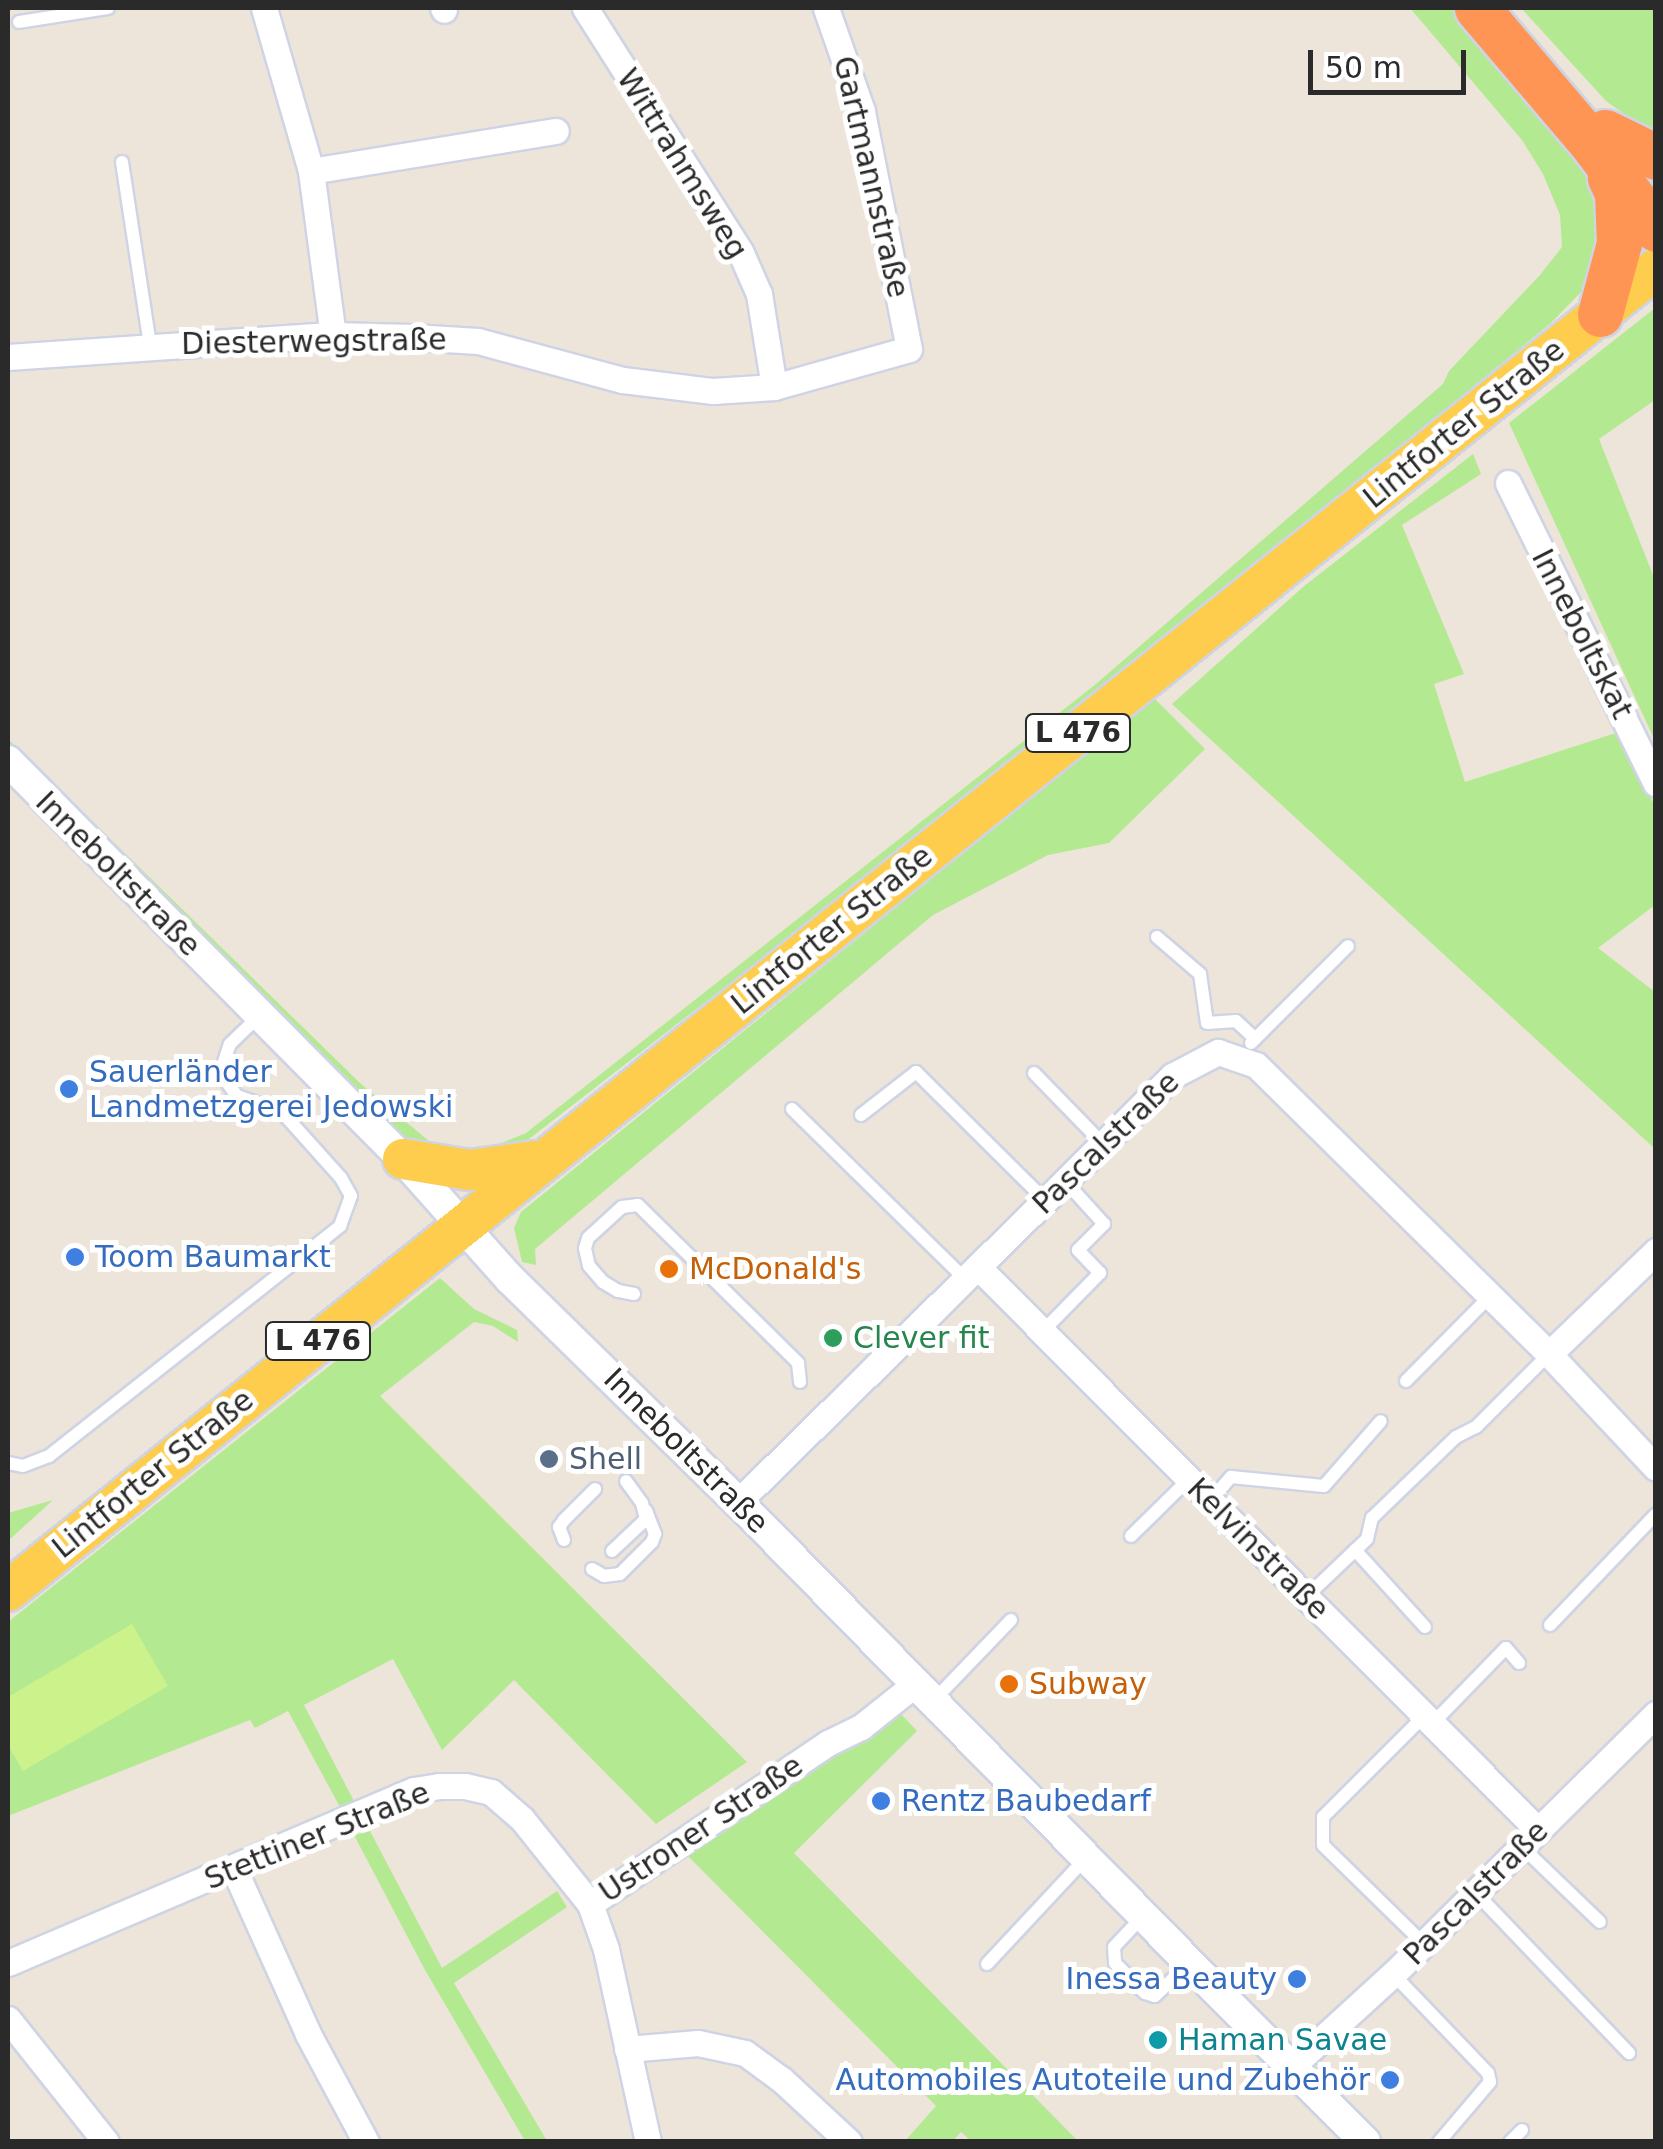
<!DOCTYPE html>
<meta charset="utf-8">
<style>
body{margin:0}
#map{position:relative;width:1663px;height:2149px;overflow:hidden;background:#ede4da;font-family:"DejaVu Sans",sans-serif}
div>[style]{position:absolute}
.green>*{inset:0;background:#b3ea91}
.pitch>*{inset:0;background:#ccf28b}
.roads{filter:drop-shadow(2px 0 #cfd4e4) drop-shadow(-2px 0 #cfd4e4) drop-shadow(0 2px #cfd4e4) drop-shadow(0 -2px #cfd4e4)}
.service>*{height:12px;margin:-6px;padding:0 6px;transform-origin:6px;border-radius:6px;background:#fff}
.minor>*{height:25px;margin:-12.5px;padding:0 12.5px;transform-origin:12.5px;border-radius:12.5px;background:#fff}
.tertiary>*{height:30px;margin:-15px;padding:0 15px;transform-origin:15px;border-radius:15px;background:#fff}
.primary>*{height:40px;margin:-20px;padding:0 20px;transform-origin:20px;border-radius:20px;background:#fecd4e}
.motorway>*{height:45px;margin:-22.5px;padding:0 22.5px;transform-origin:22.5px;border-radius:22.5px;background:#ff9554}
.dots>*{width:28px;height:28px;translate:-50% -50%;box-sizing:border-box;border:5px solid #fff;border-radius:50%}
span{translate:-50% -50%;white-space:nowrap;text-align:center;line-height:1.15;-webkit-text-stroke:10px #fff;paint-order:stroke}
.shield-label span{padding:2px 8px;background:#fff;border:2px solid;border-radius:8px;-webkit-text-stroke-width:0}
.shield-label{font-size:28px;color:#2a2a2a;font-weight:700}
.street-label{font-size:30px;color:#2a2a2a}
.shop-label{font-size:30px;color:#366cbe}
.left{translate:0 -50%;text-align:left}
.right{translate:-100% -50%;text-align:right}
.food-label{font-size:30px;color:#c56008}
.leisure-label{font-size:30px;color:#27864d}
.service-label{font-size:30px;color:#4e5e75}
.culture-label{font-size:30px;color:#0d838f}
.frame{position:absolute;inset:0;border:10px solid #2a2a2a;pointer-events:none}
.scale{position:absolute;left:1308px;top:50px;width:158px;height:45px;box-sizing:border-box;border:5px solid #2a2a2a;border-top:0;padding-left:12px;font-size:30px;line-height:35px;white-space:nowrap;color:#2a2a2a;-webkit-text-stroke:8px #fff;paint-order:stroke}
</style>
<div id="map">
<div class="green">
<div style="clip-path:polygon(1410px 8px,1454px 8px,1546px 113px,1582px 164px,1591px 186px,1600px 229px,1594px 272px,1583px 290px,1551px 323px,967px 799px,529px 1139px,495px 1154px,420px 1146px,400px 1134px,265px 1009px,8px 750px,8px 739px,360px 1083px,430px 1142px,462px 1149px,492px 1147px,526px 1133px,1096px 684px,1443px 384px,1449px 371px,1540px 275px,1562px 247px,1560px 215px,1543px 174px,1522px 140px)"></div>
<div style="clip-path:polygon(1521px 8px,1655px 8px,1655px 136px,1606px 101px)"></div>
<div style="clip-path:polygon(1655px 308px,1655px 400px,1599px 439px,1655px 580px,1655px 741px,1509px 423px)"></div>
<div style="clip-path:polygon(1473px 454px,1481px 474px,1402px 525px,1464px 674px,1434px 684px,1465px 782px,1622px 731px,1655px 807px,1655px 905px,1598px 948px,1655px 992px,1655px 1149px,1172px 704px,1303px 587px)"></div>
<div style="clip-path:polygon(1154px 698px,1205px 749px,1109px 843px,1048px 855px,933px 915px,535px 1249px,536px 1265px,522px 1262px,514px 1228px,521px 1212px)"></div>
<div style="clip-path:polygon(440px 1278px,474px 1309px,517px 1330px,518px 1342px,493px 1326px,474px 1322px,380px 1396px,747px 1762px,656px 1824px,514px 1680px,442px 1750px,393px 1659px,304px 1705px,355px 1803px,341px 1809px,288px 1711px,255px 1728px,250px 1720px,8px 1816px,8px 1622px)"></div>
<div style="clip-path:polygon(53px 1500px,8px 1541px,8px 1513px)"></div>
<div style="clip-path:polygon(899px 1712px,917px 1731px,794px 1853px,1078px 2141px,971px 2141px,961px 2132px,953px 2141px,905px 2141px,936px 2106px,681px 1849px,765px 1793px,771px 1800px,817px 1769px,821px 1756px)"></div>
<div style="clip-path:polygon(370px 1831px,442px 1968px,557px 1891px,567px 1907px,454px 1983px,547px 2141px,525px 2141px,425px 1970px,354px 1835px)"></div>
</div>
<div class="pitch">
<div style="clip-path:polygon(132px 1624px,168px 1686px,23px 1771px,8px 1745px,8px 1697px)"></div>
</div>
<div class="roads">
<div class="service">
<div style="left:19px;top:22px;width:90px;rotate:-8.9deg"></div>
<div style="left:122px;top:162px;width:185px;rotate:81.3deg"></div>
<div style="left:1157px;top:937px;width:57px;rotate:40.7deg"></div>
<div style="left:1200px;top:974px;width:49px;rotate:81.9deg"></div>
<div style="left:1207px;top:1023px;width:29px;rotate:-4deg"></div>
<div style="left:1236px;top:1021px;width:26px;rotate:43deg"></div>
<div style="left:1251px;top:1043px;width:137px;rotate:-45deg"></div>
<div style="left:1034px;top:1073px;width:99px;rotate:45.8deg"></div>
<div style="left:792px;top:1109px;width:243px;rotate:44.5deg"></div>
<div style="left:861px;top:1115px;width:70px;rotate:-38deg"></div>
<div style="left:916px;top:1072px;width:182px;rotate:44.8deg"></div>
<div style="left:634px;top:1294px;width:16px;rotate:-169deg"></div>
<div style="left:618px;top:1291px;width:17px;rotate:-149deg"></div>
<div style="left:603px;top:1282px;width:21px;rotate:-131deg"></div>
<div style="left:589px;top:1266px;width:18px;rotate:-103deg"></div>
<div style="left:585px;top:1248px;width:10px;rotate:-73deg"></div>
<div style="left:588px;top:1238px;width:46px;rotate:-42.4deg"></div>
<div style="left:622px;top:1207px;width:16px;rotate:-7deg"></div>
<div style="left:638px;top:1205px;width:225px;rotate:44.6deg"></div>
<div style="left:798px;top:1363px;width:19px;rotate:84deg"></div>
<div style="left:1042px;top:1332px;width:83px;rotate:-45.5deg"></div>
<div style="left:1100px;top:1273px;width:32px;rotate:-134deg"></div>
<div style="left:1078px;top:1250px;width:37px;rotate:-45deg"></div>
<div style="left:1104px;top:1224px;width:58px;rotate:-132.2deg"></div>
<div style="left:1406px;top:1381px;width:120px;rotate:-45.3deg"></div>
<div style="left:8px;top:1463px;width:15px;rotate:11deg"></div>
<div style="left:23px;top:1466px;width:28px;rotate:-21deg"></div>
<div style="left:49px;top:1456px;width:371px;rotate:-38.3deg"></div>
<div style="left:340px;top:1226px;width:32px;rotate:-70deg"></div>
<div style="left:351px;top:1196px;width:21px;rotate:-119deg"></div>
<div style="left:341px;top:1178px;width:89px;rotate:-131.8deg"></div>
<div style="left:282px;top:1112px;width:48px;rotate:-160.4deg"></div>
<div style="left:237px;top:1096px;width:22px;rotate:-126deg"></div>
<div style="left:224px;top:1078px;width:10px;rotate:-101deg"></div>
<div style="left:222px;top:1068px;width:25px;rotate:-72deg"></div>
<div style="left:230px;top:1044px;width:40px;rotate:-44deg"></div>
<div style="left:1210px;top:1501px;width:32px;rotate:-49deg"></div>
<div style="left:1231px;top:1477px;width:93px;rotate:5.5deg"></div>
<div style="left:1324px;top:1486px;width:86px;rotate:-48.8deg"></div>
<div style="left:1131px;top:1536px;width:81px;rotate:-44.5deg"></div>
<div style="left:564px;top:1540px;width:14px;rotate:-111deg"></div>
<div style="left:559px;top:1527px;width:9px;rotate:-54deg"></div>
<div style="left:564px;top:1520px;width:44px;rotate:-45deg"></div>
<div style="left:1355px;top:1550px;width:104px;rotate:47.7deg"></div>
<div style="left:612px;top:1551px;width:47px;rotate:-43.3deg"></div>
<div style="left:646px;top:1519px;width:16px;rotate:-104deg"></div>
<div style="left:642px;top:1503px;width:27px;rotate:-126deg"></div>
<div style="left:592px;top:1569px;width:14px;rotate:30deg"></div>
<div style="left:604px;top:1576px;width:16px;rotate:-7deg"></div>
<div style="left:620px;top:1574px;width:45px;rotate:-45deg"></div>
<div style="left:652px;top:1542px;width:9px;rotate:-69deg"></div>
<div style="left:655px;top:1534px;width:25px;rotate:-111deg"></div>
<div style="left:1306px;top:1597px;width:84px;rotate:-43.6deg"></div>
<div style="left:1367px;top:1539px;width:22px;rotate:-77deg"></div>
<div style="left:1372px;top:1518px;width:117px;rotate:-44deg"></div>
<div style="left:1456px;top:1437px;width:22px;rotate:-27deg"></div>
<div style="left:1476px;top:1427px;width:103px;rotate:-45deg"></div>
<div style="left:1550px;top:1625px;width:153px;rotate:-46.3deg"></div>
<div style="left:934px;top:1700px;width:111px;rotate:-46.1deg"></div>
<div style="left:1432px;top:1724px;width:106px;rotate:-45.8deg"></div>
<div style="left:1506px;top:1648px;width:20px;rotate:49deg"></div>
<div style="left:1522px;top:1847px;width:108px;rotate:43.9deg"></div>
<div style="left:1475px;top:1892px;width:223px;rotate:46.3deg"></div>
<div style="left:1143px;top:1916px;width:42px;rotate:133.1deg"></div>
<div style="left:1114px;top:1947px;width:16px;rotate:86deg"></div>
<div style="left:1115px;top:1963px;width:42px;rotate:45deg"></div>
<div style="left:1145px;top:1993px;width:10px;rotate:17deg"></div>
<div style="left:1155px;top:1996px;width:47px;rotate:-44.1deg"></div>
<div style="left:1424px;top:1944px;width:141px;rotate:-135.6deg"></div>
<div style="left:1323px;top:1845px;width:28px;rotate:-90deg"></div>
<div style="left:1323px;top:1817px;width:143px;rotate:-45deg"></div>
<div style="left:987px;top:1964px;width:145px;rotate:-47deg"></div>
<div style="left:1393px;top:1974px;width:137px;rotate:46.2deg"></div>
<div style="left:1488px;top:2073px;width:9px;rotate:77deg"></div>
<div style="left:1490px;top:2082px;width:79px;rotate:130.4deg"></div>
<div style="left:1510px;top:2142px;width:17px;rotate:-45deg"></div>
</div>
<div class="minor">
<div style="left:264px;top:8px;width:170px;rotate:73.9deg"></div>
<div style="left:311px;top:171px;width:165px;rotate:82.4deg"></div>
<div style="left:443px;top:8px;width:2px;rotate:63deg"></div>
<div style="left:585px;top:8px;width:290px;rotate:57.5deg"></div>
<div style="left:741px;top:253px;width:45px;rotate:66.3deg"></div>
<div style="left:759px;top:294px;width:94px;rotate:80.8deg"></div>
<div style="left:311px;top:171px;width:248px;rotate:-9.3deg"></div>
<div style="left:8px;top:357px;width:326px;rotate:-3.9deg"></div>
<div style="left:333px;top:335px;width:80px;rotate:1.4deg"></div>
<div style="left:413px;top:337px;width:65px;rotate:3.5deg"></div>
<div style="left:478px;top:341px;width:150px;rotate:15.1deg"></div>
<div style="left:623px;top:380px;width:91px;rotate:7deg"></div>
<div style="left:713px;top:391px;width:61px;rotate:-3.8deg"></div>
<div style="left:774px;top:387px;width:140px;rotate:-15.7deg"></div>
<div style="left:909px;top:349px;width:243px;rotate:-101.2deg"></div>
<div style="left:862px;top:111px;width:109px;rotate:-109.3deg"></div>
<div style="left:1508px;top:483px;width:335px;rotate:63.8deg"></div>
<div style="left:978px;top:1267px;width:795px;rotate:45.15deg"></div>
<div style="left:1549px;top:1354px;width:149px;rotate:-43.9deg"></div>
<div style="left:738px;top:1502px;width:608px;rotate:-44.47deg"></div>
<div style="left:1172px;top:1076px;width:52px;rotate:-27.6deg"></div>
<div style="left:1218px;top:1052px;width:40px;rotate:18.9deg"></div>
<div style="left:1256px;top:1065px;width:412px;rotate:44.6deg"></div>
<div style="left:1549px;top:1354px;width:156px;rotate:46.8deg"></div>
<div style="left:234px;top:1869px;width:181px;rotate:65.8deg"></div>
<div style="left:308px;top:2034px;width:123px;rotate:61.8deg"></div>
<div style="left:8px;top:1963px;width:441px;rotate:-23.1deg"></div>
<div style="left:414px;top:1790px;width:25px;rotate:-9deg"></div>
<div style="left:439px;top:1786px;width:26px"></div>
<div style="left:465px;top:1786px;width:27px;rotate:13deg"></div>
<div style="left:491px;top:1792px;width:41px;rotate:41.1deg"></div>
<div style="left:522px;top:1819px;width:109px;rotate:51.3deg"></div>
<div style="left:8px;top:2019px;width:157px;rotate:51.5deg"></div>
<div style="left:627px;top:2049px;width:71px;rotate:-4.8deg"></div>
<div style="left:698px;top:2043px;width:48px;rotate:12deg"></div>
<div style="left:745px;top:2053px;width:46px;rotate:36.1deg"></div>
<div style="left:782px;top:2080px;width:91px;rotate:42.8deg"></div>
<div style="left:1291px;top:2067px;width:138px;rotate:-42.4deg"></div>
<div style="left:1393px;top:1974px;width:370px;rotate:-44.7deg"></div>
<div style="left:648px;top:2142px;width:198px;rotate:-102.3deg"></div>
<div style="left:606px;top:1949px;width:48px;rotate:-109.6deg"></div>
<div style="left:590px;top:1904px;width:287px;rotate:-34.1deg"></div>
<div style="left:828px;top:1743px;width:37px;rotate:-26deg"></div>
<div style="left:861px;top:1727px;width:69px;rotate:-38.5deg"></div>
</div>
<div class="tertiary">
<div style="left:8px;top:761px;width:561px;rotate:45.22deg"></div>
<div style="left:403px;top:1159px;width:161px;rotate:48.3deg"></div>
<div style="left:510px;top:1279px;width:319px;rotate:44.4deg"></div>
<div style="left:738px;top:1502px;width:896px;rotate:45.59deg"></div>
</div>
<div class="primary">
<div style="left:403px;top:1159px;width:67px;rotate:9.5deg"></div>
<div style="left:469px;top:1170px;width:68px;rotate:-7.7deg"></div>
<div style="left:8px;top:1591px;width:2113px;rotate:-38.74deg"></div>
</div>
<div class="motorway">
<div style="left:1477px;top:8px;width:180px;rotate:49.7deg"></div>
<div style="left:1593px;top:145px;width:105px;rotate:53.1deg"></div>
<div style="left:1605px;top:132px;width:57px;rotate:26.1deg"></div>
<div style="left:1600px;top:314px;width:73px;rotate:-75deg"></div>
<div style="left:1619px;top:243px;width:50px;rotate:-92.3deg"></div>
<div style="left:1617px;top:193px;width:17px;rotate:-115deg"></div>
</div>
</div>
<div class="dots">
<div style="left:69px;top:1089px;background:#3f7fe0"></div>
<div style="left:75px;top:1257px;background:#3f7fe0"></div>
<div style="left:669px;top:1269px;background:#e8710a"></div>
<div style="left:833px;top:1338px;background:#2e9e5b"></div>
<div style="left:549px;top:1459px;background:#5c6f8a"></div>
<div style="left:1009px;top:1684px;background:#e8710a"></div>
<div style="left:881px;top:1801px;background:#3f7fe0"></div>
<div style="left:1297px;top:1979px;background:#3f7fe0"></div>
<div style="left:1158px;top:2040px;background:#0f9aa8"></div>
<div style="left:1390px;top:2080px;background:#3f7fe0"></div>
</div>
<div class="shield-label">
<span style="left:1078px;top:733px">L 476</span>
<span style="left:318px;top:1341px">L 476</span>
</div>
<div class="street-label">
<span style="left:682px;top:164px;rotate:58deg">Wittrahmsweg</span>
<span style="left:871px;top:177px;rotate:77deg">Gartmannstraße</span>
<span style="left:314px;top:342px;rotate:-1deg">Diesterwegstraße</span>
<span style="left:1464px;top:424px;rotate:-39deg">Lintforter Straße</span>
<span style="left:1582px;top:634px;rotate:63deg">Inneboltskat</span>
<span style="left:118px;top:874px;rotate:45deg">Inneboltstraße</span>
<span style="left:832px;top:930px;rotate:-39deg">Lintforter Straße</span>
<span style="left:1106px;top:1143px;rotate:-44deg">Pascalstraße</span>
<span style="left:686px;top:1451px;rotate:45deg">Inneboltstraße</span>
<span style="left:153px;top:1474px;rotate:-39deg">Lintforter Straße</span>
<span style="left:1258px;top:1549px;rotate:45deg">Kelvinstraße</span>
<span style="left:701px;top:1829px;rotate:-34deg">Ustroner Straße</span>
<span style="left:317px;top:1836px;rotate:-22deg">Stettiner Straße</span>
<span style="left:1476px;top:1893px;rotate:-45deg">Pascalstraße</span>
</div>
<div class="shop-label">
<span class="left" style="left:89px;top:1089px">Sauerländer<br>Landmetzgerei Jedowski</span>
<span class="left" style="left:95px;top:1257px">Toom Baumarkt</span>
<span class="left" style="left:901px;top:1801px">Rentz Baubedarf</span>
<span class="right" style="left:1277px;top:1979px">Inessa Beauty</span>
<span class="right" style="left:1370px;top:2080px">Automobiles Autoteile und Zubehör</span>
</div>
<div class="food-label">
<span class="left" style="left:689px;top:1269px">McDonald's</span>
<span class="left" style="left:1029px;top:1684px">Subway</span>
</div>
<div class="leisure-label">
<span class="left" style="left:853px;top:1338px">Clever fit</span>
</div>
<div class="service-label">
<span class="left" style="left:569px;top:1459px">Shell</span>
</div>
<div class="culture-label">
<span class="left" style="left:1178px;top:2040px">Haman Savae</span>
</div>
<div class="frame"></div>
<div class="scale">50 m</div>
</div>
